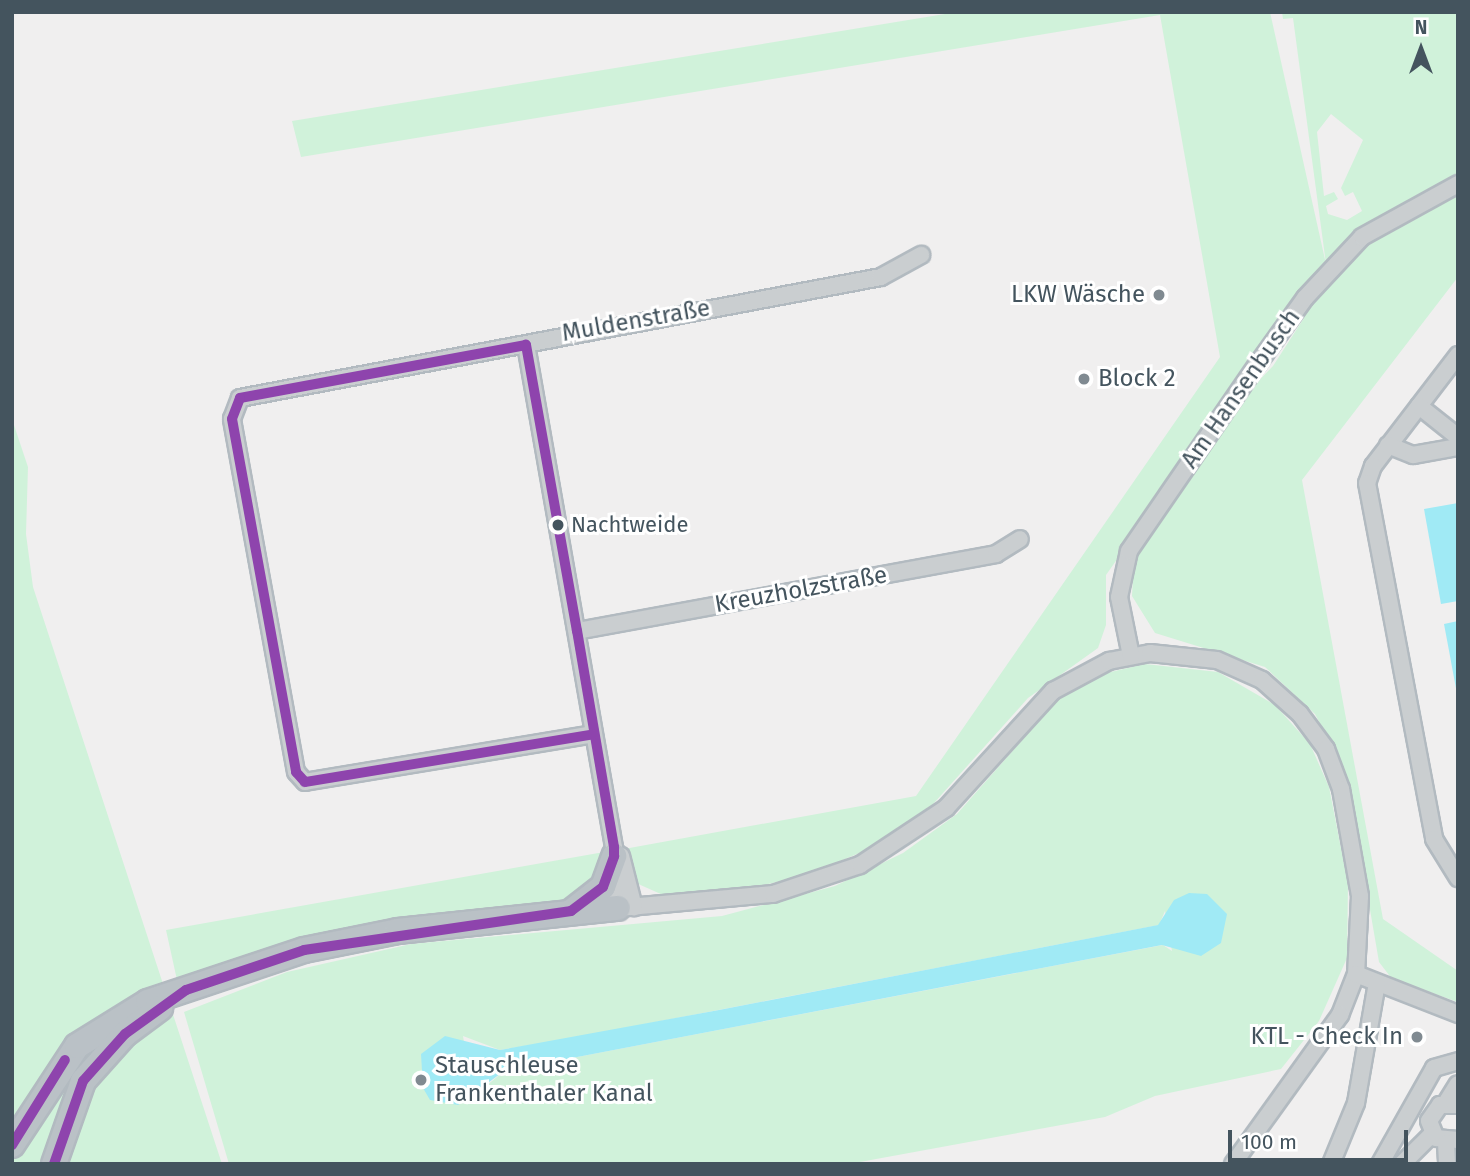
<!DOCTYPE html>
<meta charset="utf-8">
<style>
body{margin:0}
#map{position:relative;width:1470px;height:1176px;overflow:hidden;background:#f0efef;font-family:"Fira Sans",sans-serif}
div>[style]{position:absolute}
.green>*{inset:0;background:#d0f2da}
.water>*{inset:0;background:#a0eaf5}
.roads{filter:drop-shadow(2px 0 #b2bac0) drop-shadow(-2px 0 #b2bac0) drop-shadow(0 2px #b2bac0) drop-shadow(0 -2px #b2bac0)}
.minor>*{height:16px;margin:-8px;padding:0 8px;transform-origin:8px;border-radius:8px;background:#caced0}
.highway>*{height:24px;margin:-12px;padding:0 12px;transform-origin:12px;border-radius:12px;background:#bac1c6}
.bus-1>*{height:10px;margin:-5px;padding:0 5px;transform-origin:5px;border-radius:5px;background:#8e44ad}
.dots>*{width:19px;height:19px;translate:-50% -50%;box-sizing:border-box;border:4px solid #fff;border-radius:50%}
span{translate:-50% -50%;white-space:nowrap;text-align:center;line-height:1.15;-webkit-text-stroke:6px #fff;paint-order:stroke}
.bus-label{font-size:22px;color:#44545e}
.left{translate:0 -50%;text-align:left}
.poi-label{font-size:24px;color:#44545e}
.right{translate:-100% -50%;text-align:right}
.street-label{font-size:24px;color:#44545e}
.frame{position:absolute;inset:0;border:14px solid #44545e;pointer-events:none}
.north{position:absolute;left:1386px;top:14px;width:70px;height:70px;-webkit-text-stroke:5px #fff;paint-order:stroke;rotate:0deg;font-size:19px;font-weight:700;line-height:28px;text-align:center;color:#44545e}
.north::after{content:'';display:block;margin:auto;width:24px;height:32px;background:#44545e;clip-path:polygon(50% 0,100% 100%,50% 72%,0 100%)}
.scale{position:absolute;left:1228px;top:1130px;width:180px;height:32px;box-sizing:border-box;border:4px solid #44545e;border-top:0;padding-left:9px;font-size:21px;line-height:24px;white-space:nowrap;color:#44545e;-webkit-text-stroke:5px #fff;paint-order:stroke}
</style>
<div id="map">
<div class="green">
<div style="clip-path:polygon(evenodd,957px 12px,1270px 12px,1326px 264px,1293px 18px,1283px 19px,1282px 12px,1458px 12px,1458px 277px,1302px 480px,1383px 919px,1458px 971px,1458px 1002px,1392px 979px,1379px 962px,1347px 776px,1315px 714px,1265px 667px,1155px 633px,1132px 596px,1134px 557px,1242px 398px,1273px 366px,1304px 318px,1293px 310px,1106px 575px,1106px 625px,1098px 648px,1028px 698px,926px 812px,871px 848px,810px 874px,751px 888px,663px 895px,636px 883px,624px 849px,916px 796px,1220px 357px,1160px 15px,301px 157px,292px 121px,957px 12px,1331px 114px,1363px 140px,1341px 188px,1345px 196px,1353px 192px,1362px 211px,1347px 220px,1328px 214px,1326px 206px,1338px 199px,1334px 192px,1324px 196px,1317px 132px,1331px 114px)"></div>
<div style="clip-path:polygon(12px 419px,28px 467px,26px 534px,33px 587px,222px 1164px,12px 1164px)"></div>
<div style="clip-path:polygon(evenodd,1145px 664px,1218px 672px,1275px 705px,1310px 744px,1329px 787px,1348px 884px,1347px 958px,1319px 1021px,1281px 1069px,1155px 1096px,1105px 1117px,849px 1164px,229px 1164px,184px 1012px,287px 972px,411px 944px,722px 916px,835px 886px,903px 853px,957px 814px,1061px 696px,1102px 674px,1145px 664px,1165px 911px,1172px 951px,1163px 945px,504px 1071px,473px 1097px,463px 1036px,500px 1050px,573px 1038px,1159px 925px,1165px 911px)"></div>
<div style="clip-path:polygon(604px 852px,606px 869px,567px 901px,391px 924px,177px 980px,166px 930px)"></div>
</div>
<div class="water">
<div style="clip-path:polygon(1458px 503px,1458px 601px,1441px 604px,1424px 509px)"></div>
<div style="clip-path:polygon(1458px 621px,1458px 699px,1444px 624px)"></div>
<div style="clip-path:polygon(1189px 893px,1207px 894px,1227px 914px,1221px 943px,1201px 956px,1162px 945px,504px 1071px,458px 1105px,430px 1100px,423px 1088px,421px 1054px,445px 1036px,500px 1050px,719px 1010px,1158px 925px,1174px 900px)"></div>
</div>
<div class="roads">
<div class="minor">
<div style="left:526px;top:345px;width:510px;rotate:80.06deg"></div>
<div style="left:614px;top:847px;width:61px;rotate:86.2deg"></div>
<div style="left:618px;top:908px;width:156px;rotate:-5.2deg"></div>
<div style="left:773px;top:894px;width:92px;rotate:-18.4deg"></div>
<div style="left:860px;top:865px;width:103px;rotate:-33.5deg"></div>
<div style="left:946px;top:808px;width:159px;rotate:-47.6deg"></div>
<div style="left:1053px;top:691px;width:64px;rotate:-28.2deg"></div>
<div style="left:1109px;top:661px;width:42px;rotate:-11deg"></div>
<div style="left:1150px;top:653px;width:67px;rotate:6deg"></div>
<div style="left:1217px;top:660px;width:49px;rotate:24deg"></div>
<div style="left:1262px;top:680px;width:51px;rotate:41.8deg"></div>
<div style="left:1300px;top:714px;width:44px;rotate:53.4deg"></div>
<div style="left:1326px;top:749px;width:43px;rotate:69.4deg"></div>
<div style="left:1341px;top:789px;width:109px;rotate:79.9deg"></div>
<div style="left:1360px;top:896px;width:78px;rotate:92.9deg"></div>
<div style="left:1356px;top:974px;width:44px;rotate:111.3deg"></div>
<div style="left:1340px;top:1015px;width:183px;rotate:125.7deg"></div>
<div style="left:1458px;top:355px;width:140px;rotate:127.4deg"></div>
<div style="left:1373px;top:466px;width:18px;rotate:109deg"></div>
<div style="left:1367px;top:483px;width:362px;rotate:79.3deg"></div>
<div style="left:1434px;top:839px;width:46px;rotate:58.4deg"></div>
<div style="left:1419px;top:406px;width:50px;rotate:38.5deg"></div>
<div style="left:1388px;top:445px;width:27px;rotate:22deg"></div>
<div style="left:1413px;top:455px;width:46px;rotate:-10.1deg"></div>
<div style="left:577px;top:631px;width:426px;rotate:-10.4deg"></div>
<div style="left:996px;top:554px;width:28px;rotate:-32deg"></div>
<div style="left:1131px;top:656px;width:60px;rotate:-101.5deg"></div>
<div style="left:1119px;top:597px;width:47px;rotate:-77.7deg"></div>
<div style="left:1129px;top:551px;width:226px;rotate:-55.5deg"></div>
<div style="left:1257px;top:365px;width:82px;rotate:-54.4deg"></div>
<div style="left:1305px;top:298px;width:83px;rotate:-46.9deg"></div>
<div style="left:1362px;top:237px;width:110px;rotate:-28.9deg"></div>
<div style="left:594px;top:734px;width:293px;rotate:170.6deg"></div>
<div style="left:305px;top:782px;width:13px;rotate:-132deg"></div>
<div style="left:296px;top:772px;width:359px;rotate:-100.3deg"></div>
<div style="left:232px;top:419px;width:22px;rotate:-69deg"></div>
<div style="left:240px;top:398px;width:652px;rotate:-10.69deg"></div>
<div style="left:881px;top:277px;width:46px;rotate:-28.8deg"></div>
<div style="left:621px;top:856px;width:53px;rotate:75.7deg"></div>
<div style="left:1356px;top:974px;width:110px;rotate:21.4deg"></div>
<div style="left:1446px;top:1103px;width:22px;rotate:-58deg"></div>
<div style="left:1458px;top:1105px;width:18px;rotate:180deg"></div>
<div style="left:1440px;top:1105px;width:19px;rotate:125deg"></div>
<div style="left:1429px;top:1121px;width:18px;rotate:68deg"></div>
<div style="left:1436px;top:1138px;width:22px;rotate:5deg"></div>
<div style="left:1446px;top:1143px;width:21px;rotate:87deg"></div>
<div style="left:1331px;top:1164px;width:66px;rotate:-67.7deg"></div>
<div style="left:1356px;top:1103px;width:122px;rotate:-80.1deg"></div>
<div style="left:1380px;top:1164px;width:110px;rotate:-60.6deg"></div>
<div style="left:1434px;top:1068px;width:25px;rotate:-16deg"></div>
<div style="left:1402px;top:1164px;width:42px;rotate:-45deg"></div>
</div>
<div class="highway">
<div style="left:572px;top:911px;width:39px;rotate:-38deg"></div>
<div style="left:603px;top:887px;width:33px;rotate:-70deg"></div>
<div style="left:12px;top:1145px;width:118px;rotate:-56.7deg"></div>
<div style="left:77px;top:1046px;width:84px;rotate:-31.8deg"></div>
<div style="left:148px;top:1002px;width:164px;rotate:-18.4deg"></div>
<div style="left:304px;top:950px;width:96px;rotate:-11.4deg"></div>
<div style="left:398px;top:931px;width:221px;rotate:-6deg"></div>
<div style="left:54px;top:1164px;width:88px;rotate:-70.7deg"></div>
<div style="left:83px;top:1081px;width:63px;rotate:-48.2deg"></div>
<div style="left:125px;top:1034px;width:44px;rotate:-36.6deg"></div>
</div>
</div>
<div class="bus-1">
<div style="left:12px;top:1145px;width:100px;rotate:-58.1deg"></div>
<div style="left:54px;top:1164px;width:88px;rotate:-70.7deg"></div>
<div style="left:83px;top:1081px;width:63px;rotate:-48.2deg"></div>
<div style="left:125px;top:1034px;width:75px;rotate:-35.8deg"></div>
<div style="left:186px;top:990px;width:125px;rotate:-18.7deg"></div>
<div style="left:304px;top:950px;width:270px;rotate:-8.3deg"></div>
<div style="left:571px;top:911px;width:40px;rotate:-37deg"></div>
<div style="left:603px;top:887px;width:33px;rotate:-70deg"></div>
<div style="left:614px;top:856px;width:9px;rotate:-90deg"></div>
<div style="left:614px;top:847px;width:219px;rotate:-99.7deg"></div>
<div style="left:577px;top:631px;width:291px;rotate:-100.1deg"></div>
<div style="left:526px;top:345px;width:291px;rotate:169.5deg"></div>
<div style="left:240px;top:398px;width:22px;rotate:111deg"></div>
<div style="left:232px;top:419px;width:359px;rotate:79.7deg"></div>
<div style="left:296px;top:772px;width:13px;rotate:48deg"></div>
<div style="left:305px;top:782px;width:293px;rotate:-9.4deg"></div>
</div>
<div class="dots">
<div style="left:1159px;top:295px;background:#808a91"></div>
<div style="left:1084px;top:379px;background:#808a91"></div>
<div style="left:558px;top:525px;background:#44545e"></div>
<div style="left:1417px;top:1037px;background:#808a91"></div>
<div style="left:421px;top:1080px;background:#808a91"></div>
</div>
<div class="bus-label">
<span class="left" style="left:571px;top:525px">Nachtweide</span>
</div>
<div class="poi-label">
<span class="right" style="left:1145px;top:295px">LKW Wäsche</span>
<span class="left" style="left:1098px;top:379px">Block 2</span>
<span class="right" style="left:1403px;top:1037px">KTL - Check In</span>
<span class="left" style="left:435px;top:1080px">Stauschleuse<br>Frankenthaler Kanal</span>
</div>
<div class="street-label">
<span style="left:636px;top:321px;rotate:-10deg">Muldenstraße</span>
<span style="left:1241px;top:389px;rotate:-55deg">Am Hansenbusch</span>
<span style="left:801px;top:590px;rotate:-10deg">Kreuzholzstraße</span>
</div>
<div class="frame"></div>
<div class="north">N</div>
<div class="scale">100 m</div>
</div>
